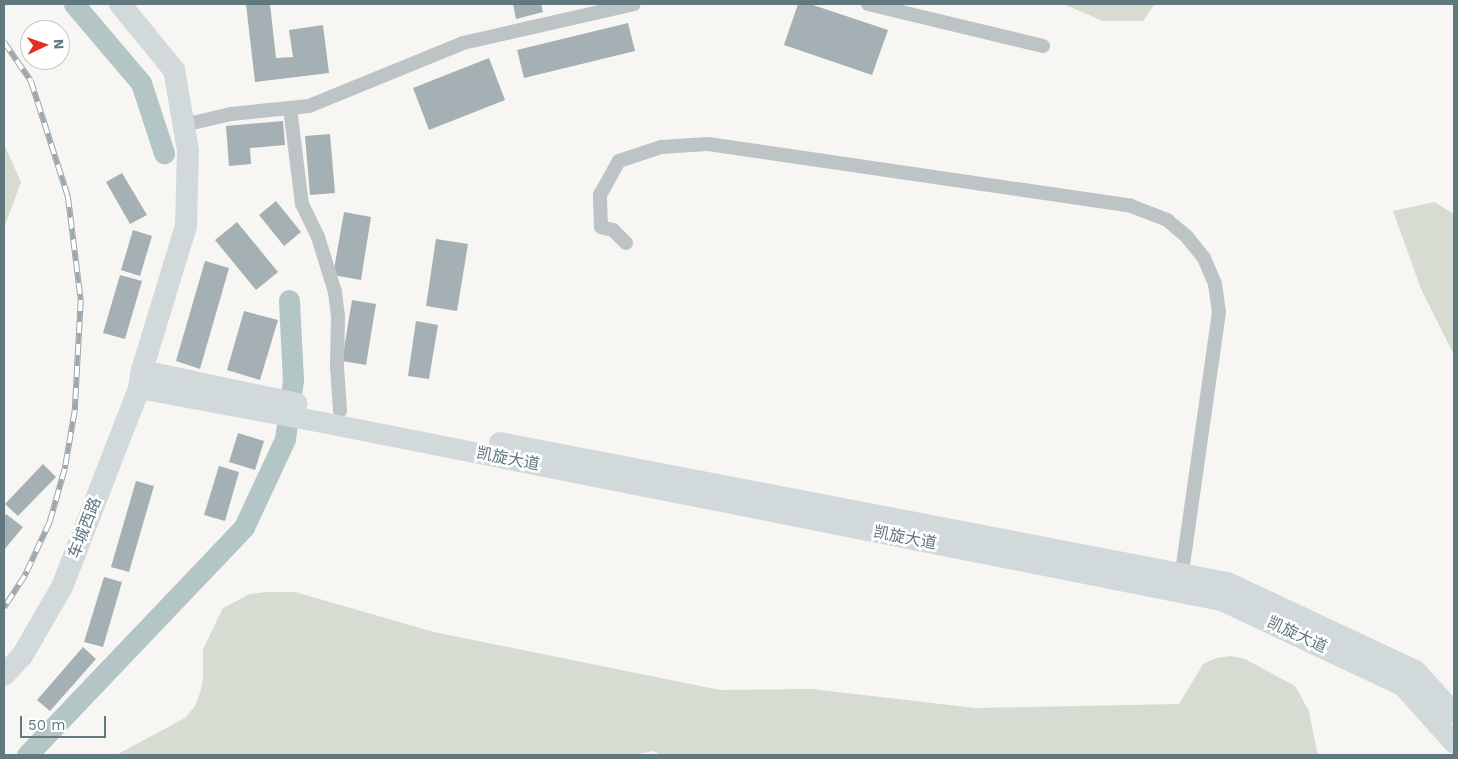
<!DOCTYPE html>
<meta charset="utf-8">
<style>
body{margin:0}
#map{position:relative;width:1458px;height:759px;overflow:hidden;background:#f7f6f3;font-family:"Work Sans","Noto Sans SC",sans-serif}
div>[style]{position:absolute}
.green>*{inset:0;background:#d7dcd2}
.river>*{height:21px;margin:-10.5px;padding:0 10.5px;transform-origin:10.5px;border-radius:10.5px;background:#b3c5c5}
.building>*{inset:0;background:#a4b0b3}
.minor>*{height:14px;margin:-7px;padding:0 7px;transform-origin:7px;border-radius:7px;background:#bdc4c6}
.primary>*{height:21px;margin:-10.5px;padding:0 10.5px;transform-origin:10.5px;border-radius:10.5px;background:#d2d9db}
.trunk>*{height:22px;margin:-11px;padding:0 11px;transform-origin:11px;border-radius:11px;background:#d2d9db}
.rail>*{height:5.5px;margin-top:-2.75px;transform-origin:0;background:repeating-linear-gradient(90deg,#fff 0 11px,#9ea8ac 0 22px);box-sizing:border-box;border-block:1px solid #9ea8ac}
span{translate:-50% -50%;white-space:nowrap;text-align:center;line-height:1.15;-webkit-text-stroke:5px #fff;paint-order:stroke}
.street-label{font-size:16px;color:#61787f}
.frame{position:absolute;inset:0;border:5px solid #61787f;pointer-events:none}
.north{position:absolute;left:20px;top:20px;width:50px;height:50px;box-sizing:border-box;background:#fff;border:1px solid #c0c9cc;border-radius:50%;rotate:87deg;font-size:14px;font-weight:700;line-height:20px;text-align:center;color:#61787f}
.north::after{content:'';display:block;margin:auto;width:18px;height:22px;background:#e42c26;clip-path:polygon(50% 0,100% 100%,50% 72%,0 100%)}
.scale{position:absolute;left:20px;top:716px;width:86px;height:22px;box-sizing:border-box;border:2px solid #61787f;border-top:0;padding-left:6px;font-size:15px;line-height:18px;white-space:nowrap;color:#61787f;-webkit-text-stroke:4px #fff;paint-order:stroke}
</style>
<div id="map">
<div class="green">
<div style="clip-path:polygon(1063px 4px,1155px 4px,1143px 21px,1103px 21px)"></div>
<div style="clip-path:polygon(4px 144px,21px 182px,4px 228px)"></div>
<div style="clip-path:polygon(1434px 202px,1454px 214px,1454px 355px,1421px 289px,1393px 211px)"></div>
<div style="clip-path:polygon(266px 592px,295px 592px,434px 632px,720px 690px,812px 689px,975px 708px,1179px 704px,1203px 664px,1216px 658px,1231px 656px,1245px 659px,1295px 686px,1309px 711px,1317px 752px,1320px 755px,661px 755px,653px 751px,634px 755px,116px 755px,185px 718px,195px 706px,200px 693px,203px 679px,203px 649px,223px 608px,250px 594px)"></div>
</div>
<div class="river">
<div style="left:74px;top:4px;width:104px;rotate:49.7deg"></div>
<div style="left:141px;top:83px;width:74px;rotate:71.8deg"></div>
<div style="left:27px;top:755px;width:315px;rotate:-46.4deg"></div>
<div style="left:244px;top:527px;width:97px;rotate:-65deg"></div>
<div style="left:285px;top:439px;width:60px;rotate:-82.3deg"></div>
<div style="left:293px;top:380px;width:80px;rotate:-92.9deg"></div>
</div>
<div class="building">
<div style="clip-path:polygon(246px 4px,270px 4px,276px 58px,293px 57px,289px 30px,323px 25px,329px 73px,255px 82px)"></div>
<div style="clip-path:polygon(513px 4px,541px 4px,543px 12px,516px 19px)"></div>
<div style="clip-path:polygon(798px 4px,810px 4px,888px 30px,872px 75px,784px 45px)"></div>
<div style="clip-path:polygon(628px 23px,635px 51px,524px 78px,517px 50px)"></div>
<div style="clip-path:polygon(489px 58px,505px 100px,429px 130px,413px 88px)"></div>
<div style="clip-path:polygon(283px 121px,285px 145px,250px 148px,251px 164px,229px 166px,226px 126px)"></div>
<div style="clip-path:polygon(330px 134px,335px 193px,310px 195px,305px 136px)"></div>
<div style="clip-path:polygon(122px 173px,147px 215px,130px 224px,106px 182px)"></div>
<div style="clip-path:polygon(276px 201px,301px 232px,284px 246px,259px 215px)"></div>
<div style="clip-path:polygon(344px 212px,371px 217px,361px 280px,333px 275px)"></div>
<div style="clip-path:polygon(237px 222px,278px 272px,256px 290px,215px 240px)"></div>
<div style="clip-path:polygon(133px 230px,152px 236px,140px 276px,121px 270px)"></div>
<div style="clip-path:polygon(436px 239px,468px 244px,457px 311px,426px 306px)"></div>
<div style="clip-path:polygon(205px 261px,229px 268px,200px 369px,176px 361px)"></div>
<div style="clip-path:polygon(120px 275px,142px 281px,125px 339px,103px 333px)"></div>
<div style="clip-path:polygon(352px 300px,376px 304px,366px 365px,342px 361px)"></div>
<div style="clip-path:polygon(244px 311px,278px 320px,260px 380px,227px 370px)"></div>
<div style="clip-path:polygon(416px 321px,438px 325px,429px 379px,408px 376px)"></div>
<div style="clip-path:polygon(238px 433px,264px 441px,255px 470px,229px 462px)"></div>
<div style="clip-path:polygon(43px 464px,56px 477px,18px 516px,5px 504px)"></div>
<div style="clip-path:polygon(219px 466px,239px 472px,225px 521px,204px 515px)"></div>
<div style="clip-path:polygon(136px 481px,154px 486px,129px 572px,111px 567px)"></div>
<div style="clip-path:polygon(6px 514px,23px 527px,4px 550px,4px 517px)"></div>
<div style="clip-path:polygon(104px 577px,122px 582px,103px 647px,84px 642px)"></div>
<div style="clip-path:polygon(83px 647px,96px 659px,50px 711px,37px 700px)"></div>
</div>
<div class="minor">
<div style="left:868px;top:4px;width:180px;rotate:13.5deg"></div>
<div style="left:290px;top:108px;width:97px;rotate:82.9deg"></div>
<div style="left:302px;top:204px;width:37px;rotate:64deg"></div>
<div style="left:318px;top:237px;width:58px;rotate:72.8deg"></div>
<div style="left:335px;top:292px;width:23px;rotate:83deg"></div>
<div style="left:338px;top:315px;width:52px;rotate:91.1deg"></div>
<div style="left:337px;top:367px;width:44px;rotate:86.1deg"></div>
<div style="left:184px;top:125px;width:48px;rotate:-13.2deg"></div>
<div style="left:231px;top:114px;width:78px;rotate:-5.9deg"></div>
<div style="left:309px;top:106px;width:166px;rotate:-22.2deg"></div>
<div style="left:463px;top:43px;width:175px;rotate:-12.8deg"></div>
<div style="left:626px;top:243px;width:18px;rotate:-135deg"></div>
<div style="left:613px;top:230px;width:12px;rotate:-166deg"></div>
<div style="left:601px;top:227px;width:32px;rotate:-92deg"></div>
<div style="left:600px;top:195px;width:39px;rotate:-61deg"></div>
<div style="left:619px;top:161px;width:44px;rotate:-18.4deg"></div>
<div style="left:661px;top:147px;width:47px;rotate:-3.7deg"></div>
<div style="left:708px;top:144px;width:428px;rotate:8.3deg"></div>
<div style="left:1131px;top:206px;width:39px;rotate:21deg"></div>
<div style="left:1167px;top:220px;width:26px;rotate:40deg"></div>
<div style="left:1187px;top:237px;width:27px;rotate:51deg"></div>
<div style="left:1204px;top:258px;width:28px;rotate:67deg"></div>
<div style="left:1215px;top:284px;width:28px;rotate:82deg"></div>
<div style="left:1219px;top:312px;width:264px;rotate:98.1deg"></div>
</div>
<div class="primary">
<div style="left:142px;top:370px;width:158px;rotate:12deg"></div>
<div style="left:139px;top:388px;width:181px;rotate:10.5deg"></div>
<div style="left:317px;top:421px;width:922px;rotate:11.2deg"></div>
<div style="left:1221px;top:600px;width:200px;rotate:25.2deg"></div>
<div style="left:1402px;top:685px;width:78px;rotate:48.1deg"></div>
<div style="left:499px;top:442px;width:741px;rotate:10.89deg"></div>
<div style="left:1227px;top:582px;width:208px;rotate:25.1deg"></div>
<div style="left:1415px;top:670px;width:58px;rotate:47.8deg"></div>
</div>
<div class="trunk">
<div style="left:4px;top:675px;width:26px;rotate:-47deg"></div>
<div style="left:22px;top:656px;width:80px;rotate:-59.9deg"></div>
<div style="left:62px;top:587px;width:213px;rotate:-68.8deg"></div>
<div style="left:139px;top:388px;width:18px;rotate:-81deg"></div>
<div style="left:142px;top:370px;width:151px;rotate:-73deg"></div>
<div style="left:186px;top:226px;width:76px;rotate:-88.5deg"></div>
<div style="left:188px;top:150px;width:81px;rotate:-99.9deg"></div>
<div style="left:174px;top:70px;width:85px;rotate:-129.3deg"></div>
</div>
<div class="rail">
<div style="left:4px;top:42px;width:47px;rotate:55.3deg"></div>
<div style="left:31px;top:81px;width:121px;rotate:72.2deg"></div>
<div style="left:68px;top:196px;width:105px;rotate:82.9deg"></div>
<div style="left:81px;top:300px;width:111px;rotate:93.1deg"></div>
<div style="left:75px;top:411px;width:59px;rotate:99.8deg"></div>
<div style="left:65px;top:469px;width:55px;rotate:105.8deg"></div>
<div style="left:50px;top:522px;width:60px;rotate:114.8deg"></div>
<div style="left:25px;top:576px;width:38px;rotate:123deg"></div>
</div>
<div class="street-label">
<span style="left:508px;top:459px;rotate:11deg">凯旋大道</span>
<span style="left:85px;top:528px;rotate:-69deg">车城西路</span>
<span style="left:905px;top:538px;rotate:11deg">凯旋大道</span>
<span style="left:1297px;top:635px;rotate:25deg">凯旋大道</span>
</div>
<div class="frame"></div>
<div class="north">N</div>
<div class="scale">50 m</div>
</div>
